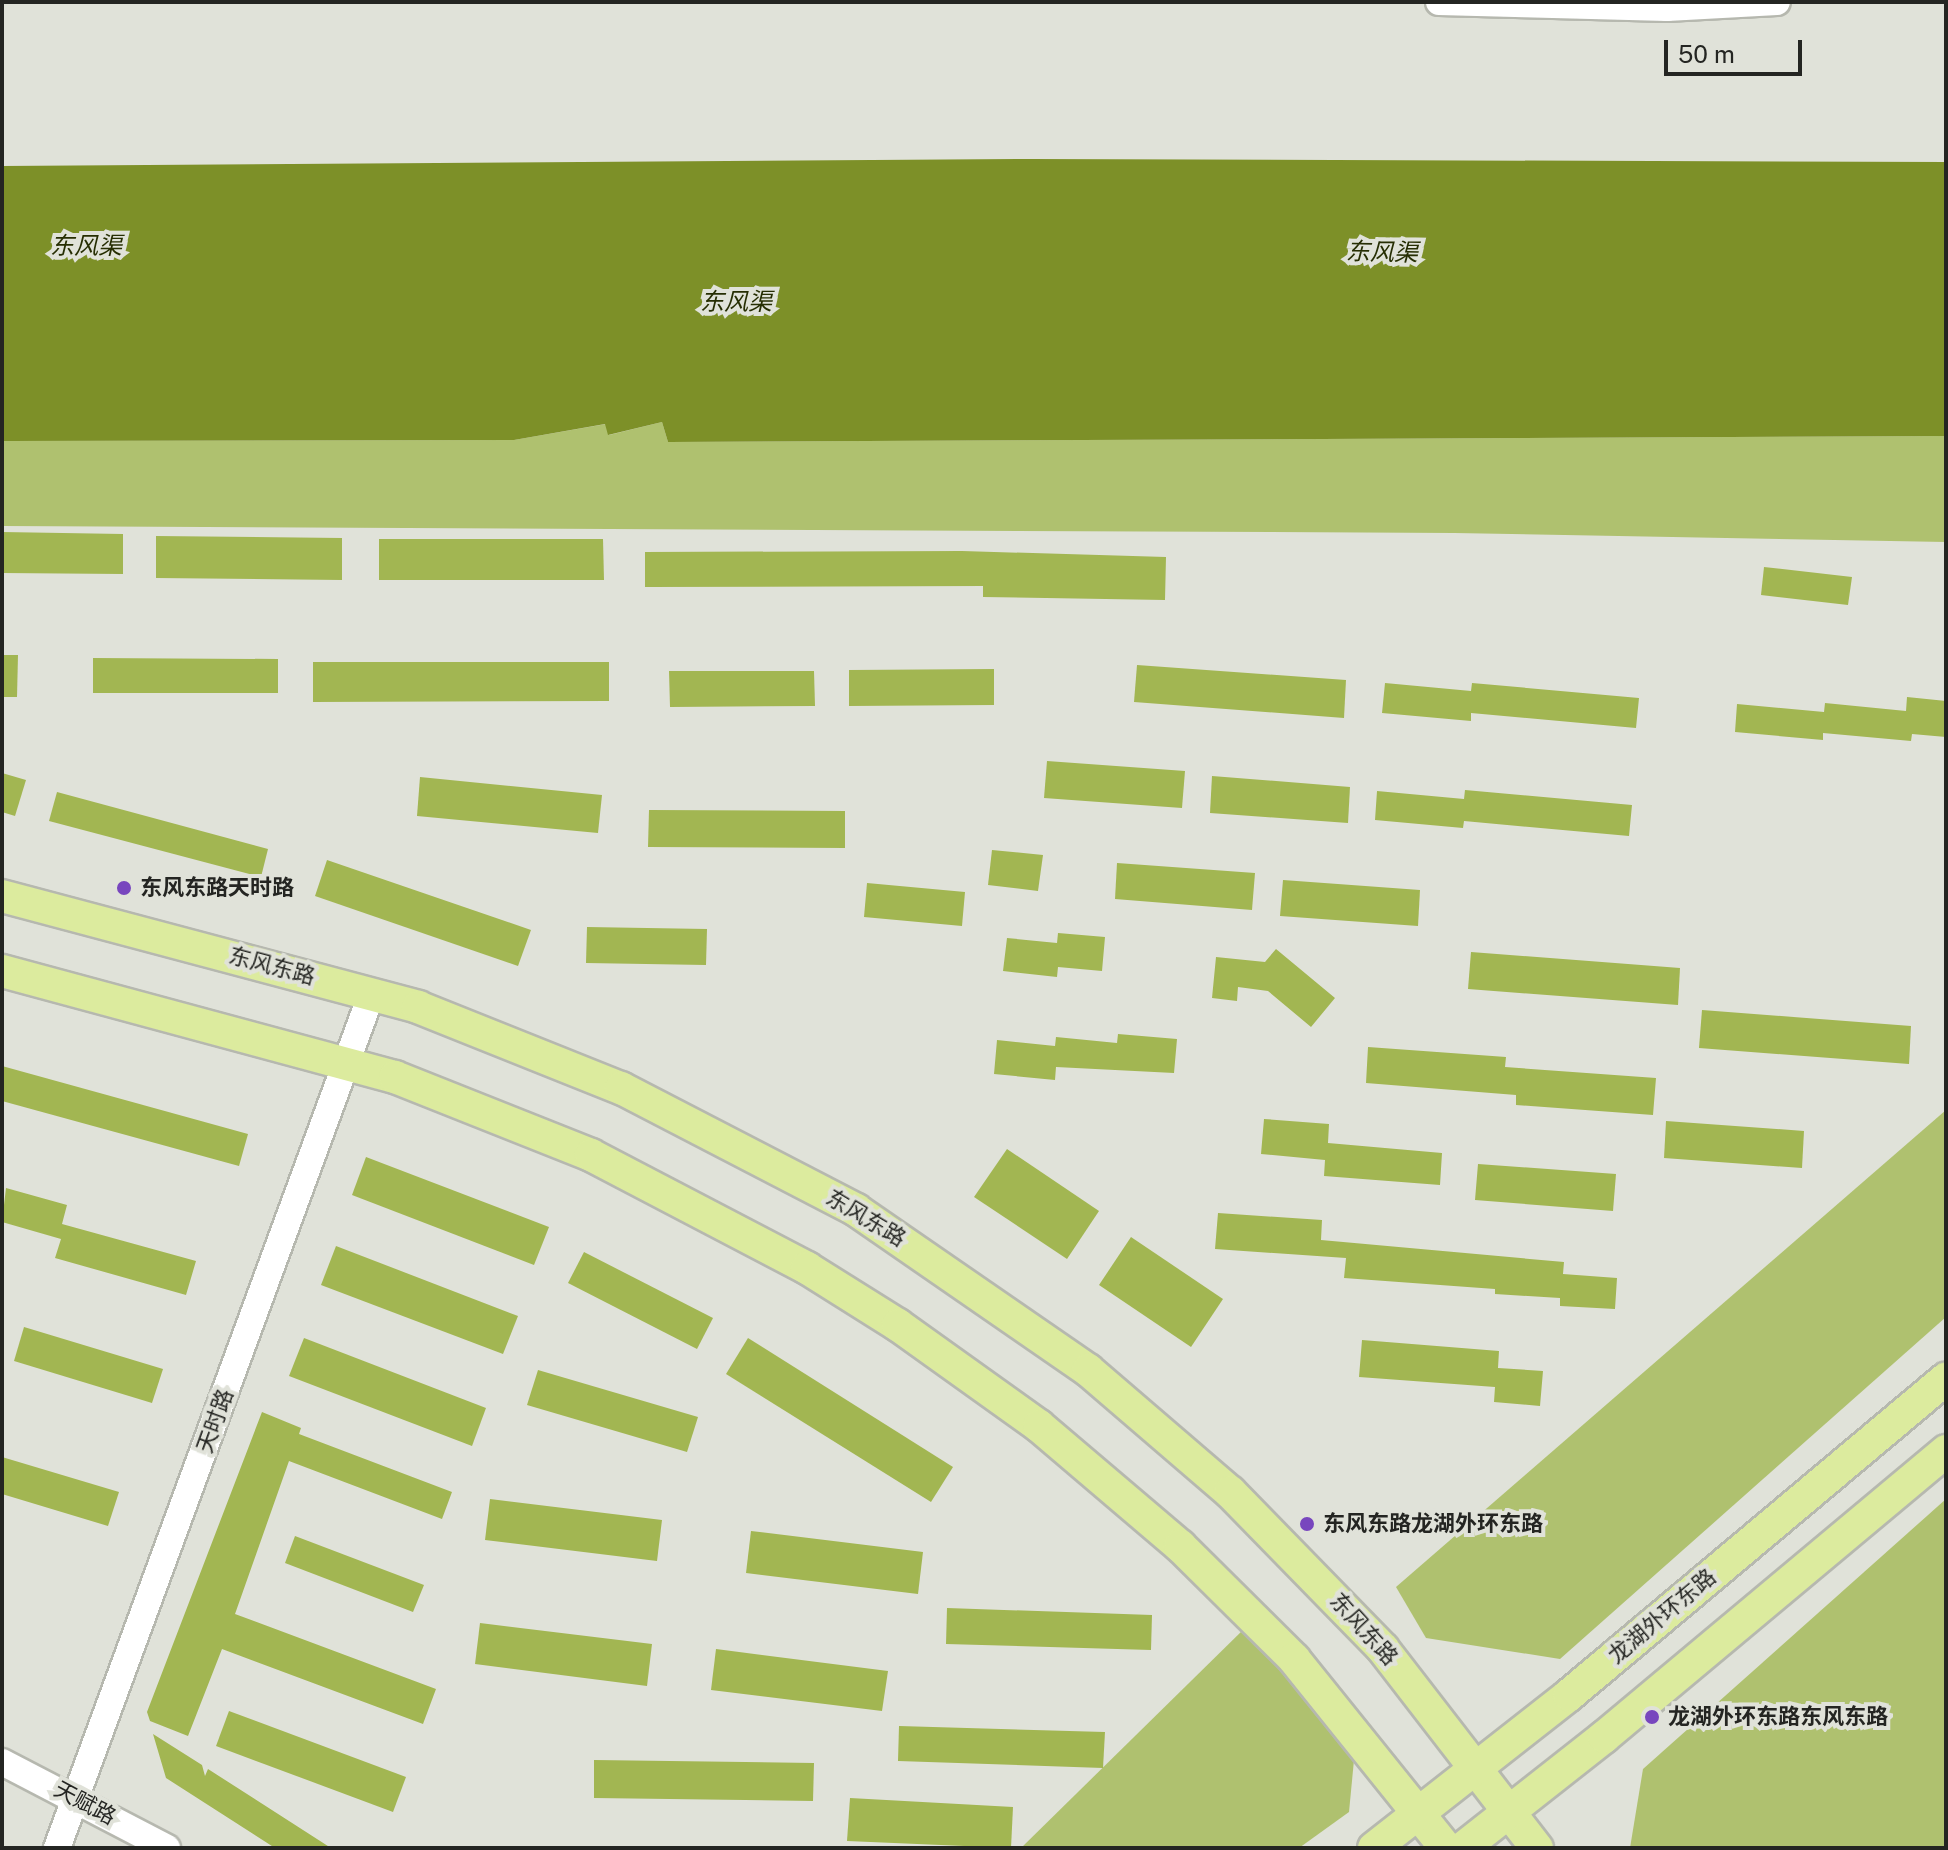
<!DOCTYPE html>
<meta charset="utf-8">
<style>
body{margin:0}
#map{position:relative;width:1948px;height:1850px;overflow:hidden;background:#e0e2d9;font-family:"Public Sans","Noto Sans SC",sans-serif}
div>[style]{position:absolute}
.green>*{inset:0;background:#afc16f}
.water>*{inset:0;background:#7d9028}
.building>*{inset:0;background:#a2b652}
.roads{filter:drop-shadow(2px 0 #b6b8af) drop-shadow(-2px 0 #b6b8af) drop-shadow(0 2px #b6b8af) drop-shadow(0 -2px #b6b8af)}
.minor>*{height:26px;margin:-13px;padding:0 13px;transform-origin:13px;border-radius:13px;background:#fff}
.major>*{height:32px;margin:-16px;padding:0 16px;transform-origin:16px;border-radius:16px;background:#dceb9e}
.dots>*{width:22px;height:22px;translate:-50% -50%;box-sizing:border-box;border:4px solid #e0e2d9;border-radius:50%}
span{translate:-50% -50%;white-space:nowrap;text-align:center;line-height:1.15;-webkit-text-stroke:8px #e0e2d9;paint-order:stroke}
.poi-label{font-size:22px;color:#242522;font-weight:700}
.left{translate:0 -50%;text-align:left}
.street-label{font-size:22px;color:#242522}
.water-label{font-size:24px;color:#262e03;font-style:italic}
.frame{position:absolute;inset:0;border:4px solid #242522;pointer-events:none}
.scale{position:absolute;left:1664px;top:40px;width:138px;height:36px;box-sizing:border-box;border:4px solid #242522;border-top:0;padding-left:10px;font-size:24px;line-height:28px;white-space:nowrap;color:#242522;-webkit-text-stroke:6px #e0e2d9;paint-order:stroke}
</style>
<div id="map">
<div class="green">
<div style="clip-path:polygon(662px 422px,668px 442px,1946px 436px,1946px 542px,1454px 533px,2px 526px,2px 441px,514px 440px,606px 424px,609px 435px)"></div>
<div style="clip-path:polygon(1946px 1110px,1946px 1317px,1560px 1659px,1426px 1638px,1396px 1587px)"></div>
<div style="clip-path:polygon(1946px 1499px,1946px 1848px,1630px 1848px,1643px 1769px)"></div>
<div style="clip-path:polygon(1246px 1627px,1354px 1760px,1349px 1812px,1299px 1848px,1021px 1848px)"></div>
</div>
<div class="water">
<div style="clip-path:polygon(1029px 159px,1946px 162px,1946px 436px,668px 442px,662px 422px,608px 435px,605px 424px,514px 440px,2px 441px,2px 166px)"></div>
</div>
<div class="building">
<div style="clip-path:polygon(2px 532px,123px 534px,123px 574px,2px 573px)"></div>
<div style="clip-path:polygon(156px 536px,342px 538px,342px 580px,156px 578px)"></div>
<div style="clip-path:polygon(379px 539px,603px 539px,604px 580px,379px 580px)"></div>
<div style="clip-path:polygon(962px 551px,1166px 557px,1165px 600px,983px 597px,983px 586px,645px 587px,645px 552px)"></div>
<div style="clip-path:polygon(1764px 567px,1852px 577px,1848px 605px,1761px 595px)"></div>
<div style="clip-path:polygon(2px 655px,18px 655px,17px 697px,2px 697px)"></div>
<div style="clip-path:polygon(93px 658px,278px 659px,278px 693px,93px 693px)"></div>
<div style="clip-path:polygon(313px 662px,609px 662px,609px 701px,313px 702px)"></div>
<div style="clip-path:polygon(1137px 665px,1346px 680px,1344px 718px,1134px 702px)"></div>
<div style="clip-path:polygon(994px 669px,994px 705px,849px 706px,849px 670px)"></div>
<div style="clip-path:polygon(669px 671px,814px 671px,815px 706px,670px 707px)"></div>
<div style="clip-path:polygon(1385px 683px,1471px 691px,1472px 683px,1639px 698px,1636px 728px,1471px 713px,1471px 721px,1382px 713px)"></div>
<div style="clip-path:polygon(1907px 697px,1946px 701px,1946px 737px,1912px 734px,1911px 741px,1823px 733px,1823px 740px,1735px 732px,1737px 704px,1824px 712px,1825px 703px,1906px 711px)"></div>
<div style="clip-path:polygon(1047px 761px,1185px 771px,1182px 808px,1044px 798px)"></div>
<div style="clip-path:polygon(2px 773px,26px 780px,15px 816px,2px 812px)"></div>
<div style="clip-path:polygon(1212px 776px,1350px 787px,1348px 823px,1210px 813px)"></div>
<div style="clip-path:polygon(420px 777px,602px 795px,598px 833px,417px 816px)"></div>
<div style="clip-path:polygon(1465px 790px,1632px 805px,1629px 836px,1464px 821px,1463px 828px,1375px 820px,1377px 791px,1464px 799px)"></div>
<div style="clip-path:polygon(57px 792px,268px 849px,261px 877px,49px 821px)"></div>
<div style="clip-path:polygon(649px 810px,845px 811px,845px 848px,648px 847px)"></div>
<div style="clip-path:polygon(992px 850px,1043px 855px,1038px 891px,988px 885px)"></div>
<div style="clip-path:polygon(327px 860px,531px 930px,518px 966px,315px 896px)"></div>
<div style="clip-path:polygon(1117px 863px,1255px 873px,1252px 910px,1115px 899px)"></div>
<div style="clip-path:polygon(1283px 880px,1420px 890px,1418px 926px,1280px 916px)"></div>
<div style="clip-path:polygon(867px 883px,965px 892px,962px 926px,864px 917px)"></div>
<div style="clip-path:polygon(587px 927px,707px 929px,706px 965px,586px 963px)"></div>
<div style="clip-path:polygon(1058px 933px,1105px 937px,1102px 971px,1058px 967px,1057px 977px,1003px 971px,1007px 938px,1057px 943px)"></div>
<div style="clip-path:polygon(1276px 949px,1335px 998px,1311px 1027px,1268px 991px,1238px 987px,1237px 1001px,1212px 998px,1216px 957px,1265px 962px)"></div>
<div style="clip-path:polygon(1471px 952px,1680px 968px,1678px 1005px,1468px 989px)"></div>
<div style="clip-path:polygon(1702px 1010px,1911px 1026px,1909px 1064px,1699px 1048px)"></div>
<div style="clip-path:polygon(1118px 1034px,1177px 1039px,1174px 1073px,1056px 1067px,1055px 1080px,994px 1074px,997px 1040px,1055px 1046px,1056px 1037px,1117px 1043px)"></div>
<div style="clip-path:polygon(1368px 1047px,1506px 1057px,1505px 1067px,1656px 1078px,1653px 1115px,1516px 1105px,1516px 1095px,1366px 1083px)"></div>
<div style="clip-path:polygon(2px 1066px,248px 1134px,239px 1166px,2px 1101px)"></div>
<div style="clip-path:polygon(1264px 1119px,1329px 1124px,1328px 1143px,1442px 1153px,1440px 1185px,1324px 1176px,1325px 1160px,1261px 1154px)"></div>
<div style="clip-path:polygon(1666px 1121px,1804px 1131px,1802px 1168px,1664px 1158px)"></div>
<div style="clip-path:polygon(1007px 1149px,1099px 1211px,1067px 1259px,974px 1197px)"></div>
<div style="clip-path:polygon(366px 1157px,549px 1227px,534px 1265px,352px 1195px)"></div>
<div style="clip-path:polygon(1478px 1164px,1616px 1174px,1613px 1211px,1475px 1200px)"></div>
<div style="clip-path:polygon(6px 1188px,67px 1205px,62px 1224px,196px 1261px,186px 1295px,55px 1258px,61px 1239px,2px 1222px)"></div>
<div style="clip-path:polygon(1218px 1213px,1322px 1220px,1321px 1240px,1564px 1262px,1563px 1274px,1617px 1278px,1615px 1309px,1560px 1306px,1560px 1298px,1495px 1294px,1495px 1289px,1344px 1278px,1346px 1258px,1215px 1249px)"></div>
<div style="clip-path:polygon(1131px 1237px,1223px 1299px,1191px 1347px,1099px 1285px)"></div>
<div style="clip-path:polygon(336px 1246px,518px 1316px,503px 1354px,321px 1285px)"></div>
<div style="clip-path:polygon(584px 1252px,713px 1318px,697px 1349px,568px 1283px)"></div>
<div style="clip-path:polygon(24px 1327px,163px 1369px,152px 1403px,14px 1361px)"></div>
<div style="clip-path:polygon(304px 1338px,486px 1408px,472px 1446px,289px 1376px)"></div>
<div style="clip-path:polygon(748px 1338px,953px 1467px,931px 1502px,726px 1374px)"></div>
<div style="clip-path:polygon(1362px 1340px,1499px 1351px,1498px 1368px,1543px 1371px,1540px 1406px,1494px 1402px,1495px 1387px,1359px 1377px)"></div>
<div style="clip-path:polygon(538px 1370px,698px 1417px,687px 1452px,527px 1405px)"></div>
<div style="clip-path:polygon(262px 1412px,301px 1428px,299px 1434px,452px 1492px,442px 1519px,289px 1461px,235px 1614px,436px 1689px,423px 1724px,222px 1649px,188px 1736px,150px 1721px,147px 1712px)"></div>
<div style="clip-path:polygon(2px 1457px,119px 1492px,108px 1526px,2px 1494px)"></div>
<div style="clip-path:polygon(490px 1499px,662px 1520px,657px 1561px,485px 1540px)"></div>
<div style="clip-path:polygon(751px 1531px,923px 1552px,918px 1594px,746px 1573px)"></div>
<div style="clip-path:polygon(295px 1536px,424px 1585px,413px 1612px,285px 1563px)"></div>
<div style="clip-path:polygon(947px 1608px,1152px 1615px,1151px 1650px,946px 1644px)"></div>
<div style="clip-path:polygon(480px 1623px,652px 1644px,647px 1686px,475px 1664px)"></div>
<div style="clip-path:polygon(716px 1649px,888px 1671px,882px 1711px,711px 1690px)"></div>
<div style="clip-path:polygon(229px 1711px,406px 1777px,393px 1812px,216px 1746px)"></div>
<div style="clip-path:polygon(899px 1726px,1105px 1732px,1103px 1768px,898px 1761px)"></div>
<div style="clip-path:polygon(153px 1734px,202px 1765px,205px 1776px,208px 1769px,331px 1848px,275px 1848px,166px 1778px)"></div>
<div style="clip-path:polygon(594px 1760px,814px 1763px,813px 1801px,594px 1798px)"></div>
<div style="clip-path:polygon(850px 1798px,1013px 1807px,1011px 1848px,847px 1841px)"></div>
</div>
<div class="roads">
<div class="minor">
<div style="left:1439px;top:2px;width:228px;rotate:1.5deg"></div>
<div style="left:1667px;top:8px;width:110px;rotate:-3.1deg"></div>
<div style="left:2px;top:1762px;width:186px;rotate:27.5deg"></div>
<div style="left:57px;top:1848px;width:911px;rotate:-69.78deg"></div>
</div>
<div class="major">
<div style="left:2px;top:896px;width:431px;rotate:14.9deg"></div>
<div style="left:418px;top:1007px;width:219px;rotate:21.8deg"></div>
<div style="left:621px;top:1088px;width:265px;rotate:27.4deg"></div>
<div style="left:856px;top:1210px;width:282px;rotate:34.6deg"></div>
<div style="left:1088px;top:1370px;width:187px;rotate:40.7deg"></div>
<div style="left:1230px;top:1492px;width:219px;rotate:45.7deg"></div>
<div style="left:1383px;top:1649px;width:252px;rotate:52.3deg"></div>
<div style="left:2px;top:971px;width:407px;rotate:15.1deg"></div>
<div style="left:395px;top:1077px;width:211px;rotate:21.7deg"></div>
<div style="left:591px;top:1155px;width:244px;rotate:27.6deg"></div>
<div style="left:807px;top:1268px;width:107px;rotate:32.1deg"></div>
<div style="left:898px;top:1325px;width:173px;rotate:35.6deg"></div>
<div style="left:1039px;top:1426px;width:185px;rotate:40.4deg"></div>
<div style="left:1180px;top:1546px;width:161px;rotate:44.7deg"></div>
<div style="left:1294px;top:1659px;width:243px;rotate:51.2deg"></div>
<div style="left:1374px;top:1848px;width:248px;rotate:-38.1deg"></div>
<div style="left:1569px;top:1695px;width:492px;rotate:-40deg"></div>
<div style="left:1463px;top:1848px;width:179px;rotate:-38.2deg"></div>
<div style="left:1604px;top:1737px;width:446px;rotate:-39.9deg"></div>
</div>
</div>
<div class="dots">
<div style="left:124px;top:888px;background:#7846be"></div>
<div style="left:1307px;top:1524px;background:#7846be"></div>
<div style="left:1652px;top:1717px;background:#7846be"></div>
</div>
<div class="poi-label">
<span class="left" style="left:140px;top:888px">东风东路天时路</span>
<span class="left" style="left:1323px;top:1524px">东风东路龙湖外环东路</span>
<span class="left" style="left:1668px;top:1717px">龙湖外环东路东风东路</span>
</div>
<div class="street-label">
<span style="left:272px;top:966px;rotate:15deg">东风东路</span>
<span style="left:866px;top:1218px;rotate:31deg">东风东路</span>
<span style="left:215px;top:1421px;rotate:-70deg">天时路</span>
<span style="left:1662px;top:1616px;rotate:-40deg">龙湖外环东路</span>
<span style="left:1364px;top:1629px;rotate:48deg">东风东路</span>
<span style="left:85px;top:1803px;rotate:28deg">天赋路</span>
</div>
<div class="water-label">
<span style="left:86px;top:246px">东风渠</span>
<span style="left:1382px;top:252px;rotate:1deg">东风渠</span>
<span style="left:736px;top:302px">东风渠</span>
</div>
<div class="frame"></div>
<div class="scale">50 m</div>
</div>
